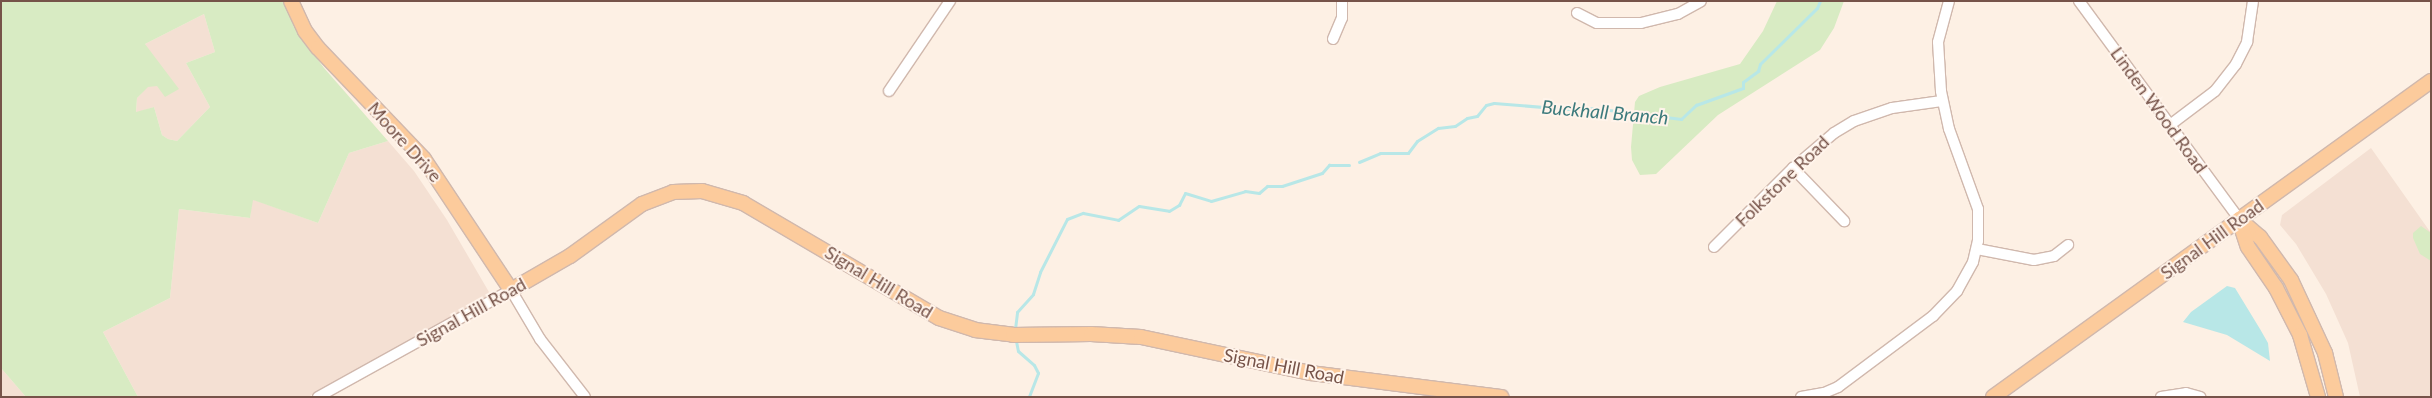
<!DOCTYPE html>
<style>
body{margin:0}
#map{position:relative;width:2432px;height:398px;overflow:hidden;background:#fdf0e4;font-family:Lato,sans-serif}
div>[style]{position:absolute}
.residential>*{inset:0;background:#f4e0d3}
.green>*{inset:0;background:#d8ebc3}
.water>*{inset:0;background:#b8e7e7}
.stream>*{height:3px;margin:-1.5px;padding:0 1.5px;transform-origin:1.5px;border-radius:1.5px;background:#b8e7e7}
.roads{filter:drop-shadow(1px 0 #d0b8ad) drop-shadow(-1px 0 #d0b8ad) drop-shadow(0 1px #d0b8ad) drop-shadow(0 -1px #d0b8ad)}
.minor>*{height:10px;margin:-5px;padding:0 5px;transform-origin:5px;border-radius:5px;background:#fff}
.major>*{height:14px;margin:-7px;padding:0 7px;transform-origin:7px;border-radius:7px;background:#fccb9c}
span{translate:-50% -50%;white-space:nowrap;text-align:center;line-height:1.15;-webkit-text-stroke:4px #fff4eb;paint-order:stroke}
.street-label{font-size:18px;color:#765349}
.water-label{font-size:19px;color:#3c7a7c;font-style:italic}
.frame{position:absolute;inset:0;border:2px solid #765349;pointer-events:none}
</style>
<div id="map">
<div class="residential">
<div style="clip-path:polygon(204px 14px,215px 52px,186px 63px,210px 107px,177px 141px,168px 139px,162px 135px,154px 107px,136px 113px,137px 98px,148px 86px,157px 86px,145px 44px)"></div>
<div style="clip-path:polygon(388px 141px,414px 171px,447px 220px,489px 292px,486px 298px,308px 397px,138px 397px,103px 332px,170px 298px,179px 209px,250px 218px,252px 199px,318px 223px,349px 153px)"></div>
<div style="clip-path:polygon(2371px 148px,2431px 233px,2431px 397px,2360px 397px,2348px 343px,2326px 294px,2296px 244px,2280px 225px,2282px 215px)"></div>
<div style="clip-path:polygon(1px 368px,26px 397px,1px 397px)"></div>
</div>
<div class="green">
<div style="clip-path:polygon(evenodd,1px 1px,284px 1px,294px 27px,324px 68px,388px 141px,349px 153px,318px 223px,253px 200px,250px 218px,179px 209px,170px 298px,103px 332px,138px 397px,26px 397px,1px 368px,1px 1px,204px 14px,215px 52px,186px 63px,210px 107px,177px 141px,168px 139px,162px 135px,154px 107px,136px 112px,137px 98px,148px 87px,157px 86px,165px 97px,179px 89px,145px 44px,204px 14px)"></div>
<div style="clip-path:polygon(1777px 1px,1844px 1px,1834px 28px,1820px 50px,1718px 115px,1656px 174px,1640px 175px,1632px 160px,1631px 147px,1635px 102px,1639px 96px,1660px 87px,1740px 64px,1763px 31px)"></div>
<div style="clip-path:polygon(2421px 226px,2431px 233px,2431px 261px,2420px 254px,2413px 238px,2413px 233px)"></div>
</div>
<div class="water">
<div style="clip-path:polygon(2227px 286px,2235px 288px,2260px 329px,2268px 343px,2270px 361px,2227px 335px,2183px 322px,2191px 312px)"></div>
</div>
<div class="stream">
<div style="left:1359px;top:162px;width:23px;rotate:-23deg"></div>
<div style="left:1380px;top:153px;width:28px"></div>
<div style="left:1408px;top:153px;width:15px;rotate:-53deg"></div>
<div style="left:1417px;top:141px;width:25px;rotate:-32deg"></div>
<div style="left:1438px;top:128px;width:17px;rotate:-7deg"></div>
<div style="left:1455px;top:126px;width:14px;rotate:-34deg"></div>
<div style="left:1467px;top:118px;width:10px;rotate:-11deg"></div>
<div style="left:1477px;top:116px;width:14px;rotate:-51deg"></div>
<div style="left:1486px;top:105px;width:8px;rotate:-14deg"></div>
<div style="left:1494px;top:103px;width:74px;rotate:4.6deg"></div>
<div style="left:1568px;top:109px;width:25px;rotate:-2deg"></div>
<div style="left:1593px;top:108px;width:89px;rotate:7.1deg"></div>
<div style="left:1681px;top:119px;width:21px;rotate:-43deg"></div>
<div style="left:1696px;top:105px;width:50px;rotate:-19.9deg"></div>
<div style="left:1743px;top:88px;width:6px;rotate:-90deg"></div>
<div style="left:1743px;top:82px;width:19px;rotate:-36deg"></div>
<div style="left:1758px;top:71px;width:7px;rotate:-74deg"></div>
<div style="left:1760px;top:64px;width:80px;rotate:-44.5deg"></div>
<div style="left:1817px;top:8px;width:8px;rotate:-67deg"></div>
<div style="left:1015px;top:329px;width:17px;rotate:-83deg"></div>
<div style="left:1017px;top:312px;width:24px;rotate:-48deg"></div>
<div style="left:1033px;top:294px;width:23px;rotate:-72deg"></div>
<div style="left:1040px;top:272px;width:59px;rotate:-63deg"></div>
<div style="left:1067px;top:219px;width:17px;rotate:-21deg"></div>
<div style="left:1083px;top:213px;width:36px;rotate:11deg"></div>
<div style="left:1118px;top:220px;width:25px;rotate:-34deg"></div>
<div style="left:1139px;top:206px;width:30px;rotate:9deg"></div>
<div style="left:1169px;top:211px;width:12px;rotate:-31deg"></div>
<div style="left:1179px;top:205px;width:13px;rotate:-63deg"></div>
<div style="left:1185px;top:193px;width:27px;rotate:17deg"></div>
<div style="left:1211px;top:201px;width:35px;rotate:-16deg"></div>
<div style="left:1245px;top:191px;width:14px;rotate:8deg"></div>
<div style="left:1259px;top:193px;width:11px;rotate:-41deg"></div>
<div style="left:1267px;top:186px;width:15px"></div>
<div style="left:1282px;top:186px;width:42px;rotate:-18deg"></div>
<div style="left:1322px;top:173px;width:11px;rotate:-49deg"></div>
<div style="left:1329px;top:165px;width:20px"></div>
<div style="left:1016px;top:341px;width:10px;rotate:79deg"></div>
<div style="left:1018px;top:351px;width:21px;rotate:41deg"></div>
<div style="left:1034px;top:365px;width:9px;rotate:63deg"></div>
<div style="left:1038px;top:373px;width:26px;rotate:111deg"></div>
</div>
<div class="roads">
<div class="minor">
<div style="left:2079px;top:1px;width:270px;rotate:53.7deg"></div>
<div style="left:1577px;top:13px;width:22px;rotate:27deg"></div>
<div style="left:1597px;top:23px;width:44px"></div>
<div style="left:1641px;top:23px;width:38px;rotate:-14deg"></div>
<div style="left:1678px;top:14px;width:26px;rotate:-29deg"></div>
<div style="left:1333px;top:39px;width:23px;rotate:-67deg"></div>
<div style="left:1342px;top:18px;width:17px;rotate:-90deg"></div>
<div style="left:889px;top:91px;width:109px;rotate:-55.9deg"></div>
<div style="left:2170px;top:125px;width:56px;rotate:-37.1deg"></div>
<div style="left:2215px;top:91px;width:34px;rotate:-52deg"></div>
<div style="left:2236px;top:64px;width:25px;rotate:-63deg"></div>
<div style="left:2247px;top:42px;width:41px;rotate:-81.7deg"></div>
<div style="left:1793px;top:168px;width:74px;rotate:46.1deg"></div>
<div style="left:1714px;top:247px;width:112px;rotate:-45deg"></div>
<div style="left:1793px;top:168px;width:54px;rotate:-40.5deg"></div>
<div style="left:1834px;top:133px;width:23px;rotate:-31deg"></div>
<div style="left:1854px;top:121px;width:40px;rotate:-18.9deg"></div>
<div style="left:1892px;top:108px;width:50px;rotate:-8deg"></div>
<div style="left:1977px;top:249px;width:58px;rotate:10.9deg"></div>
<div style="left:2034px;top:260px;width:20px;rotate:-11deg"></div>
<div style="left:2054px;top:256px;width:18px;rotate:-38deg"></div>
<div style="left:318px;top:397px;width:221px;rotate:-29deg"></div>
<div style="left:511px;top:290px;width:57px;rotate:59.4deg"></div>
<div style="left:540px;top:339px;width:73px;rotate:52.2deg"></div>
<div style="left:1801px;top:397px;width:23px;rotate:-10deg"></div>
<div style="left:1824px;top:393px;width:15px;rotate:-23deg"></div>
<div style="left:1838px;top:387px;width:119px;rotate:-36.8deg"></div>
<div style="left:1933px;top:316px;width:35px;rotate:-46deg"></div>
<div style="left:1957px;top:291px;width:33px;rotate:-61deg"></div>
<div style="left:1973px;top:262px;width:22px;rotate:-77deg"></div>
<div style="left:1978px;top:241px;width:32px;rotate:-90deg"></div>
<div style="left:1978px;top:209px;width:85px;rotate:-109.9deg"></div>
<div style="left:1949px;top:129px;width:39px;rotate:-102deg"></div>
<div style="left:1941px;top:91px;width:49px;rotate:-93.5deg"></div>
<div style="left:1938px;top:42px;width:42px;rotate:-75deg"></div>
<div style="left:2161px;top:397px;width:25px;rotate:-9deg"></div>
<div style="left:2186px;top:393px;width:15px;rotate:16deg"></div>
</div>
<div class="major">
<div style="left:291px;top:1px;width:33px;rotate:65deg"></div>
<div style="left:305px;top:31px;width:21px;rotate:53deg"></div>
<div style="left:318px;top:48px;width:153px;rotate:46.3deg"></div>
<div style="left:424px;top:159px;width:157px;rotate:56.4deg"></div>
<div style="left:511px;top:290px;width:68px;rotate:-30deg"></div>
<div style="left:570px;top:256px;width:89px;rotate:-35.8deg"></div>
<div style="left:642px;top:204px;width:33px;rotate:-21deg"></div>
<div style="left:673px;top:192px;width:29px;rotate:-2deg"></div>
<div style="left:702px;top:191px;width:43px;rotate:16.3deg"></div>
<div style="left:743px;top:203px;width:227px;rotate:30.4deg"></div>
<div style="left:939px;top:318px;width:38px;rotate:18deg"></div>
<div style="left:975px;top:330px;width:38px;rotate:7deg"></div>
<div style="left:1013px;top:335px;width:78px;rotate:-0.7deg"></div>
<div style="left:1091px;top:334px;width:50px;rotate:3.4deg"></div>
<div style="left:1141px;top:337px;width:174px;rotate:12deg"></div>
<div style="left:1311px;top:373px;width:192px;rotate:7.2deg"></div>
<div style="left:2239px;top:219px;width:28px;rotate:41deg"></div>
<div style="left:2260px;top:237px;width:53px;rotate:54.2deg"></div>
<div style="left:2291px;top:280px;width:81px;rotate:65deg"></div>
<div style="left:2325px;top:353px;width:45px;rotate:76deg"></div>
<div style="left:2239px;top:220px;width:28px;rotate:72deg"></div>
<div style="left:2248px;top:247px;width:50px;rotate:55.7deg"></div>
<div style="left:2276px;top:288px;width:53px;rotate:62.9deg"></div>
<div style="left:2300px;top:335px;width:65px;rotate:73.8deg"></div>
<div style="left:1993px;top:397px;width:540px;rotate:-35.81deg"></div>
</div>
</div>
<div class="street-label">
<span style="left:2159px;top:110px;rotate:54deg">Linden Wood Road</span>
<span style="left:405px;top:142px;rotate:48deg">Moore Drive</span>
<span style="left:1782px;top:181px;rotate:-44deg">Folkstone Road</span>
<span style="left:2212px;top:239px;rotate:-36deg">Signal Hill Road</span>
<span style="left:879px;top:282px;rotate:31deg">Signal Hill Road</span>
<span style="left:471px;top:312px;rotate:-29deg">Signal Hill Road</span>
<span style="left:1284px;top:366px;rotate:11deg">Signal Hill Road</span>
</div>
<div class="water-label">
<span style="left:1605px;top:112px;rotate:5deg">Buckhall Branch</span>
</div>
<div class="frame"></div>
</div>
